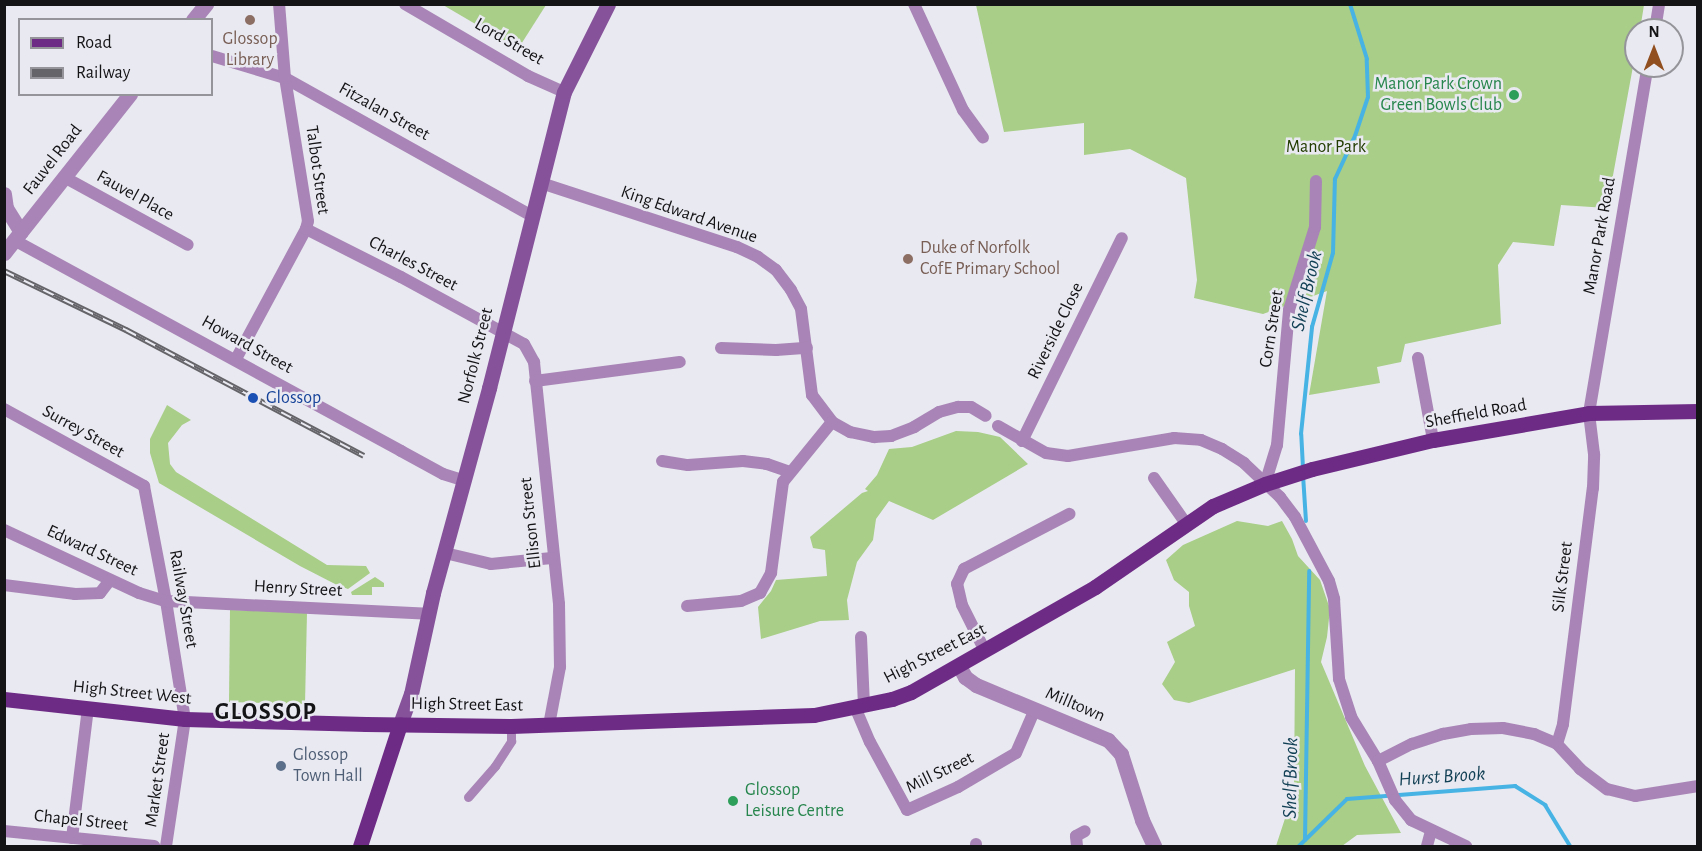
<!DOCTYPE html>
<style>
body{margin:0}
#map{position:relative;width:1702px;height:851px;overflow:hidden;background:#e9e9f1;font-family:"Alegreya Sans",sans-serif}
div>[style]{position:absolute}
.green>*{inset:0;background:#a8ce87}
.stream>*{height:4px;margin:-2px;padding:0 2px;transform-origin:2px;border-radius:2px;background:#46b3e4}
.pedestrian>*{height:9px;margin:-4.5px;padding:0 4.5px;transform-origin:4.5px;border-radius:4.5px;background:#a885b6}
.minor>*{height:12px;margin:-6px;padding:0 6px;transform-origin:6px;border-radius:6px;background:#a885b6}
.tertiary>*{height:15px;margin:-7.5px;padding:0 7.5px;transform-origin:7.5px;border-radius:7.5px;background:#a885b6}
.secondary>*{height:15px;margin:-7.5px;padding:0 7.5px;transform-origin:7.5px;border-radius:7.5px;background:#86539b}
.primary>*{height:15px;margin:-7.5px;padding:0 7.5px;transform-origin:7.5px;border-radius:7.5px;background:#6e2b86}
.rail>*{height:6px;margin-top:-3px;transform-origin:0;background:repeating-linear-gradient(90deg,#e9e9f1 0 11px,#646469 0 22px);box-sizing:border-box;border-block:2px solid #646469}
.dots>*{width:16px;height:16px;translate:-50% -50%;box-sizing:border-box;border:3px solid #e9e9f1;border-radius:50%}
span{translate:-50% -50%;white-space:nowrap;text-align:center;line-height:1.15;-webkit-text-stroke:5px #e9e9f1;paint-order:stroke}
.education-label{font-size:18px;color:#785e54}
.left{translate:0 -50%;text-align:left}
.street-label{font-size:18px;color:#141417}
.leisure-label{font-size:18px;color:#27864d}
.right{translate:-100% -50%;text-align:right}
.park-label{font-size:18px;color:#223c00}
.transit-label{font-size:18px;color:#164399}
.service-label{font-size:18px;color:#4e5e75}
.water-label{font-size:20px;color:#113f54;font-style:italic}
.district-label{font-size:24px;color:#141417;font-weight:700;letter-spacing:1.5px}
.frame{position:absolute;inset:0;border:6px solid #141417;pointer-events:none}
.legend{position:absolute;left:18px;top:18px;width:195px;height:78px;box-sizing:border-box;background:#e9e9f1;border:2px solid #94949a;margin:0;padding:8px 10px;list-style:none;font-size:18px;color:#141417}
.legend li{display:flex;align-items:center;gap:12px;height:30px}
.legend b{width:30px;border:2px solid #94949a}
.north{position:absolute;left:1624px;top:18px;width:60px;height:60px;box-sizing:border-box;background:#e9e9f1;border:2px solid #94949a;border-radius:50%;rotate:0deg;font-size:16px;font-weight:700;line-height:24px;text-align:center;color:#141417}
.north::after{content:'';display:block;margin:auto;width:21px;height:27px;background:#914e1e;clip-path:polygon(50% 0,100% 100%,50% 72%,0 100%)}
</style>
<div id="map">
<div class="green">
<div style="clip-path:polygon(443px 5px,546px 5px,518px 49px)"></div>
<div style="clip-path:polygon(976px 5px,1644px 5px,1640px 30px,1636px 30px,1636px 50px,1607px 208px,1561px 205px,1554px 246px,1513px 242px,1498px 265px,1501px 324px,1405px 344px,1401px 362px,1377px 367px,1380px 383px,1309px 395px,1327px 291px,1263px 314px,1194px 298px,1197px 280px,1186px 178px,1130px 149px,1084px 155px,1084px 123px,1004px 132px)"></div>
<div style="clip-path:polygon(167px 405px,191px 420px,182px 425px,168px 443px,170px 464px,176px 472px,327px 565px,366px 566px,370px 573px,348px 589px,337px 585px,300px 566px,159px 483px,150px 453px,150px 439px)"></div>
<div style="clip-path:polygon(956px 431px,978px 432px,1000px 437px,1028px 464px,933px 520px,889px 501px,876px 519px,873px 540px,857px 562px,847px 600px,849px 620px,820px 621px,761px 639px,758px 607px,771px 591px,776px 580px,827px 576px,825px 550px,813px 548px,810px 537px,862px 493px,868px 491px,865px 489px,877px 475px,889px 449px,912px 447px)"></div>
<div style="clip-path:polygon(1237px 521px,1268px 526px,1282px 521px,1292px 539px,1298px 556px,1320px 580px,1330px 609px,1327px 637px,1321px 662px,1365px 766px,1401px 833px,1357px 835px,1342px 846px,1276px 846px,1294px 791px,1295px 669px,1189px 703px,1174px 700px,1162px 684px,1175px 662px,1167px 642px,1195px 626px,1189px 606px,1189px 592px,1174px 580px,1166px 560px,1183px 545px)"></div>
<div style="clip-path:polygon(375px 577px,384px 583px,384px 587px,372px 587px,372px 595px,352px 595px,351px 592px)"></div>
<div style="clip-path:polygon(230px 610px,307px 612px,305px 704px,229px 702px)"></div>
</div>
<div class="stream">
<div style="left:1303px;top:468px;width:34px;rotate:-93deg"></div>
<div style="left:1301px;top:434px;width:108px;rotate:-84.1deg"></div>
<div style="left:1312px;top:327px;width:77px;rotate:-74.2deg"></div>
<div style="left:1333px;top:253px;width:74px;rotate:-88.5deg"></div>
<div style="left:1335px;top:179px;width:47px;rotate:-65.1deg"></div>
<div style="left:1355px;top:136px;width:41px;rotate:-71.6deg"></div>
<div style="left:1368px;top:97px;width:38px;rotate:-92deg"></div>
<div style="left:1367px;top:59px;width:58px;rotate:-107.2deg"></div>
<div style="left:1303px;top:475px;width:46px;rotate:86.3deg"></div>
<div style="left:1305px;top:840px;width:269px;rotate:-89.1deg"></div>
<div style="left:1299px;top:846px;width:67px;rotate:-44.4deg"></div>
<div style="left:1347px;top:799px;width:169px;rotate:-4.4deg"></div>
<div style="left:1515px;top:786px;width:36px;rotate:32deg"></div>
<div style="left:1545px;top:805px;width:48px;rotate:58.6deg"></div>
</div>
<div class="pedestrian">
<div style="left:468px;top:797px;width:41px;rotate:-48.9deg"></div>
<div style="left:495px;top:766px;width:30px;rotate:-57deg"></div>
<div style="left:511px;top:741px;width:15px;rotate:-90deg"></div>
</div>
<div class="minor">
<div style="left:405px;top:4px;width:143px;rotate:30.3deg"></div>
<div style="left:528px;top:76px;width:39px;rotate:24deg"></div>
<div style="left:914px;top:4px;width:117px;rotate:65.2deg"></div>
<div style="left:963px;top:110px;width:34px;rotate:54deg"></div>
<div style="left:1655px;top:30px;width:26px;rotate:-81deg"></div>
<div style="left:212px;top:56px;width:76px;rotate:16.8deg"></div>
<div style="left:285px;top:78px;width:283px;rotate:29.2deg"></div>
<div style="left:64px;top:177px;width:141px;rotate:28.7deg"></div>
<div style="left:541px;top:183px;width:206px;rotate:18.1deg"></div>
<div style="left:737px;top:247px;width:23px;rotate:25deg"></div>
<div style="left:758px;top:257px;width:22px;rotate:36deg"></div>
<div style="left:776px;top:270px;width:25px;rotate:53deg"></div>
<div style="left:791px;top:290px;width:21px;rotate:62deg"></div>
<div style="left:801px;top:309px;width:87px;rotate:82.7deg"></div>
<div style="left:812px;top:395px;width:34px;rotate:53deg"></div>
<div style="left:832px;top:422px;width:21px;rotate:29deg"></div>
<div style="left:850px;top:432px;width:25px;rotate:12deg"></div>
<div style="left:874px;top:437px;width:17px;rotate:-3deg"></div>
<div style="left:891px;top:436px;width:25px;rotate:-21deg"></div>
<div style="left:914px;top:427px;width:29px;rotate:-31deg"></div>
<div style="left:939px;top:412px;width:20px;rotate:-15deg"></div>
<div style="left:958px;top:407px;width:13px"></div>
<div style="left:971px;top:407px;width:17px;rotate:31deg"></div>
<div style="left:306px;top:229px;width:106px;rotate:26.8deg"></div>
<div style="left:401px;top:277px;width:140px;rotate:28.6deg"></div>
<div style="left:524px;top:344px;width:21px;rotate:61deg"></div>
<div style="left:534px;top:362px;width:243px;rotate:84.1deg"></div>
<div style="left:559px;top:604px;width:63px;rotate:89.1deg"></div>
<div style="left:560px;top:667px;width:59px;rotate:100.7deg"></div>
<div style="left:14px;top:240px;width:441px;rotate:28.6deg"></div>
<div style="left:401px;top:451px;width:48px;rotate:28.7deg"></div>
<div style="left:443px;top:474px;width:21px;rotate:17deg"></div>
<div style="left:721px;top:348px;width:55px;rotate:2.1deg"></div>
<div style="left:776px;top:350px;width:31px;rotate:-4deg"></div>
<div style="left:1418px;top:358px;width:83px;rotate:79.6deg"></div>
<div style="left:236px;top:359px;width:148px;rotate:-61.7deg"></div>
<div style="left:306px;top:229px;width:8px;rotate:-76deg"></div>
<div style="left:308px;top:221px;width:145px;rotate:-99.1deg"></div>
<div style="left:285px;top:78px;width:74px;rotate:-94.6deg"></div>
<div style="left:535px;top:381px;width:146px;rotate:-7.5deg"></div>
<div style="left:4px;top:409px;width:160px;rotate:28.8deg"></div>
<div style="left:144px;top:486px;width:117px;rotate:79.2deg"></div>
<div style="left:166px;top:601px;width:120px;rotate:80.9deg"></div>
<div style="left:185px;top:719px;width:128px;rotate:98.5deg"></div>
<div style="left:998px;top:426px;width:55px;rotate:29.4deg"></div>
<div style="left:1046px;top:453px;width:22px;rotate:8deg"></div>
<div style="left:1068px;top:456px;width:108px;rotate:-9.6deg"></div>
<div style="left:1174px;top:438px;width:27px;rotate:4deg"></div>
<div style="left:1201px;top:440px;width:23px;rotate:23deg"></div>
<div style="left:1222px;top:449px;width:26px;rotate:32deg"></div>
<div style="left:1244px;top:463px;width:50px;rotate:43.4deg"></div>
<div style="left:1280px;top:497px;width:25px;rotate:53deg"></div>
<div style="left:1295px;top:517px;width:72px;rotate:62deg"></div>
<div style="left:1329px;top:581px;width:19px;rotate:74deg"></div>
<div style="left:1334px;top:599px;width:80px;rotate:86.4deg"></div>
<div style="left:1339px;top:679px;width:40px;rotate:72deg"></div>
<div style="left:1351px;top:717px;width:52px;rotate:58.5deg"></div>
<div style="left:1378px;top:761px;width:43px;rotate:66.4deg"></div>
<div style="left:1395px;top:800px;width:26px;rotate:51deg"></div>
<div style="left:1411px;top:820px;width:61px;rotate:25.3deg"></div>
<div style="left:1022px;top:441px;width:226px;rotate:-63.8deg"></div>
<div style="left:662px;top:461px;width:26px;rotate:9deg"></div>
<div style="left:688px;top:465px;width:55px;rotate:-4.2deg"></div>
<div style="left:743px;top:461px;width:24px;rotate:7deg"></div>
<div style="left:767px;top:464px;width:24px;rotate:19deg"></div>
<div style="left:1154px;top:478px;width:57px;rotate:54.9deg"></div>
<div style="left:1265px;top:484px;width:41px;rotate:-72.9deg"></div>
<div style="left:1277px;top:445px;width:136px;rotate:-84.9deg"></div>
<div style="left:1289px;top:310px;width:87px;rotate:-72.6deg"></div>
<div style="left:1315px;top:227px;width:46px;rotate:-88.8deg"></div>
<div style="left:4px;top:530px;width:149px;rotate:25deg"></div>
<div style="left:139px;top:593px;width:28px;rotate:17deg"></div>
<div style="left:166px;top:601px;width:262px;rotate:2.8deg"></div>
<div style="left:445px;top:553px;width:47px;rotate:13.4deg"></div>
<div style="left:491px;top:564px;width:61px;rotate:-5.6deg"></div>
<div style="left:4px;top:585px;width:72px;rotate:7.2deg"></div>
<div style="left:75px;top:594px;width:25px;rotate:-2deg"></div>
<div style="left:100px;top:593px;width:16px;rotate:-52deg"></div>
<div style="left:687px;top:606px;width:54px;rotate:-5.3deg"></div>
<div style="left:741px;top:601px;width:21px;rotate:-23deg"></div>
<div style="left:760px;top:593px;width:23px;rotate:-61deg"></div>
<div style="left:771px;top:573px;width:92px;rotate:-82.5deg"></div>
<div style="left:783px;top:482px;width:77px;rotate:-50.8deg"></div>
<div style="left:861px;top:637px;width:68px;rotate:87.5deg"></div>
<div style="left:985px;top:651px;width:51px;rotate:-116.6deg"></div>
<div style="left:962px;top:605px;width:22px;rotate:-103deg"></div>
<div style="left:957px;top:584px;width:17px;rotate:-65deg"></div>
<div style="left:964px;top:569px;width:119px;rotate:-27.6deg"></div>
<div style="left:855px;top:707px;width:38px;rotate:67deg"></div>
<div style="left:870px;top:742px;width:77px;rotate:61.4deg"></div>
<div style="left:907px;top:810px;width:56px;rotate:-24.3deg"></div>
<div style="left:958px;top:787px;width:67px;rotate:-30.4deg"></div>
<div style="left:1016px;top:753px;width:48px;rotate:-66.6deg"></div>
<div style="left:1557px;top:744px;width:21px;rotate:-73deg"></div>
<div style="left:1563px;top:724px;width:238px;rotate:-82.8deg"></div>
<div style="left:1593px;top:488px;width:34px;rotate:-88deg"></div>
<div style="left:1594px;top:454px;width:41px;rotate:-97deg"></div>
<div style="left:1589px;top:413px;width:352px;rotate:-80.4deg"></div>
<div style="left:1378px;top:761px;width:38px;rotate:-27deg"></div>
<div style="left:1412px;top:744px;width:33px;rotate:-18deg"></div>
<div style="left:1443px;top:734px;width:28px;rotate:-10deg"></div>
<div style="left:1471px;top:729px;width:32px;rotate:-2deg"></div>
<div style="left:1503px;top:728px;width:32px;rotate:11deg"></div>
<div style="left:1534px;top:734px;width:25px;rotate:23deg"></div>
<div style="left:1557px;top:744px;width:34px;rotate:47deg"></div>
<div style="left:1580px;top:769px;width:34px;rotate:37deg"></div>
<div style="left:1607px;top:789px;width:29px;rotate:14deg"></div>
<div style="left:1635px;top:796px;width:64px;rotate:-9deg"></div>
<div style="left:4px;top:831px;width:151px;rotate:5.7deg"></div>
<div style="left:72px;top:838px;width:131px;rotate:-83deg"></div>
<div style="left:976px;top:844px;width:2px;rotate:90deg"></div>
<div style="left:1077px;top:846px;width:10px;rotate:-96deg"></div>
<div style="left:1076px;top:836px;width:10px;rotate:-29deg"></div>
<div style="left:1427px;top:846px;width:16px;rotate:-75deg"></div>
</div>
<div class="tertiary">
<div style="left:193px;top:20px;width:21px;rotate:-51deg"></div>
<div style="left:4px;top:194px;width:14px;rotate:82deg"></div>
<div style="left:6px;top:208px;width:28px;rotate:58deg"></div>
<div style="left:4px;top:253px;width:203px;rotate:-51.6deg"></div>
<div style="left:959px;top:666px;width:13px;rotate:61deg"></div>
<div style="left:965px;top:677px;width:14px;rotate:36deg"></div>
<div style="left:976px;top:685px;width:143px;rotate:22.6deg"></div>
<div style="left:1108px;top:740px;width:19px;rotate:47deg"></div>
<div style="left:1121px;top:754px;width:69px;rotate:72.3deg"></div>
<div style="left:1142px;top:820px;width:29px;rotate:65deg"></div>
</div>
<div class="secondary">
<div style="left:400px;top:724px;width:32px;rotate:-70deg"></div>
<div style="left:411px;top:694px;width:103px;rotate:-77.7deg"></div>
<div style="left:433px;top:593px;width:213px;rotate:-74.7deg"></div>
<div style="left:489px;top:388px;width:305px;rotate:-75.8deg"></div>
<div style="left:564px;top:92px;width:98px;rotate:-63.4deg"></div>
</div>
<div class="primary">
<div style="left:4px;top:699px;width:182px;rotate:6.3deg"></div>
<div style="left:185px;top:719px;width:181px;rotate:1.6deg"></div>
<div style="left:366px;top:724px;width:145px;rotate:0.8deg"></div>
<div style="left:511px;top:726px;width:303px;rotate:-2.1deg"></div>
<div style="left:814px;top:715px;width:80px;rotate:-11.6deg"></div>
<div style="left:892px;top:699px;width:20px;rotate:-20deg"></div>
<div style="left:911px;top:692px;width:212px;rotate:-29.7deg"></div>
<div style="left:1095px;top:587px;width:143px;rotate:-34.5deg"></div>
<div style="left:1213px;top:506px;width:56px;rotate:-22.9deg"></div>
<div style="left:1265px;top:484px;width:49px;rotate:-17.7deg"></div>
<div style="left:1312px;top:469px;width:124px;rotate:-13.5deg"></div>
<div style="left:1433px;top:440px;width:158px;rotate:-9.8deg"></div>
<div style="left:1589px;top:413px;width:109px;rotate:-1.1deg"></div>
<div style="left:360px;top:846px;width:128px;rotate:-71.8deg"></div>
</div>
<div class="rail">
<div style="left:4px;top:271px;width:136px;rotate:25.8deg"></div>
<div style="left:126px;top:330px;width:269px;rotate:27.9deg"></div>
</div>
<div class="dots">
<div style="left:250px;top:20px;background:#8d6e63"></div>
<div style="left:1514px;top:95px;background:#2e9e5b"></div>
<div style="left:908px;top:259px;background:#8d6e63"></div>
<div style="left:253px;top:398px;background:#1a4fb4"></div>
<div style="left:281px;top:766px;background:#5c6f8a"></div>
<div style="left:733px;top:801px;background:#2e9e5b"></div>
</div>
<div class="education-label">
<span style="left:250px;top:50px">Glossop<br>Library</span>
<span class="left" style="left:920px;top:259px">Duke of Norfolk<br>CofE Primary School</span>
</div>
<div class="street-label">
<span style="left:509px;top:42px;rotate:30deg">Lord Street</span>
<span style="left:384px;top:112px;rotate:29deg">Fitzalan Street</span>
<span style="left:53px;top:160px;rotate:-52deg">Fauvel Road</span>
<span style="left:317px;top:170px;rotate:82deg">Talbot Street</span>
<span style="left:135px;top:196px;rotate:29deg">Fauvel Place</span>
<span style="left:689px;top:215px;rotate:19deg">King Edward Avenue</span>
<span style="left:1600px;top:236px;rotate:-80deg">Manor Park Road</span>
<span style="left:413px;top:264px;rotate:28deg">Charles Street</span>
<span style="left:1272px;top:329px;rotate:-81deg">Corn Street</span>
<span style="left:1056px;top:331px;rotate:-64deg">Riverside Close</span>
<span style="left:247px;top:345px;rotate:29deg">Howard Street</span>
<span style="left:476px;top:356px;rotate:-76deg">Norfolk Street</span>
<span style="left:1476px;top:414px;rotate:-10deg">Sheffield Road</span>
<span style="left:83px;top:432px;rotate:29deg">Surrey Street</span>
<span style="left:531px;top:523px;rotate:-96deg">Ellison Street</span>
<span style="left:92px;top:551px;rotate:25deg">Edward Street</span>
<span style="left:1563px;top:577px;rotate:-83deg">Silk Street</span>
<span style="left:298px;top:589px;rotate:3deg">Henry Street</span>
<span style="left:183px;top:599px;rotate:80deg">Railway Street</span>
<span style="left:935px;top:654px;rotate:-27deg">High Street East</span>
<span style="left:132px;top:693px;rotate:6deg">High Street West</span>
<span style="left:467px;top:705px;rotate:1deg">High Street East</span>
<span style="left:1075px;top:705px;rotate:23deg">Milltown</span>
<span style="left:940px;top:773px;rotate:-26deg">Mill Street</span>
<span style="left:158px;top:780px;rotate:-82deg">Market Street</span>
<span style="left:81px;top:821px;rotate:6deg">Chapel Street</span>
</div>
<div class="leisure-label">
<span class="right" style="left:1502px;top:95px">Manor Park Crown<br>Green Bowls Club</span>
<span class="left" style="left:745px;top:801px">Glossop<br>Leisure Centre</span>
</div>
<div class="park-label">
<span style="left:1326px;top:147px">Manor Park</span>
</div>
<div class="transit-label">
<span class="left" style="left:266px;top:398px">Glossop</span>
</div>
<div class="service-label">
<span class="left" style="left:293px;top:766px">Glossop<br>Town Hall</span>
</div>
<div class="water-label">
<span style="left:1307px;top:291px;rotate:-77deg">Shelf Brook</span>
<span style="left:1442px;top:777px;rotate:-4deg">Hurst Brook</span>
<span style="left:1291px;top:778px;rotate:-89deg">Shelf Brook</span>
</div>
<div class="district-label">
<span style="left:266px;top:713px">GLOSSOP</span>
</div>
<div class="frame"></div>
<ul class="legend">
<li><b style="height:8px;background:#6e2b86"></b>Road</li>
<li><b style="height:8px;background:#646469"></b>Railway</li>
</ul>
<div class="north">N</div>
</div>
